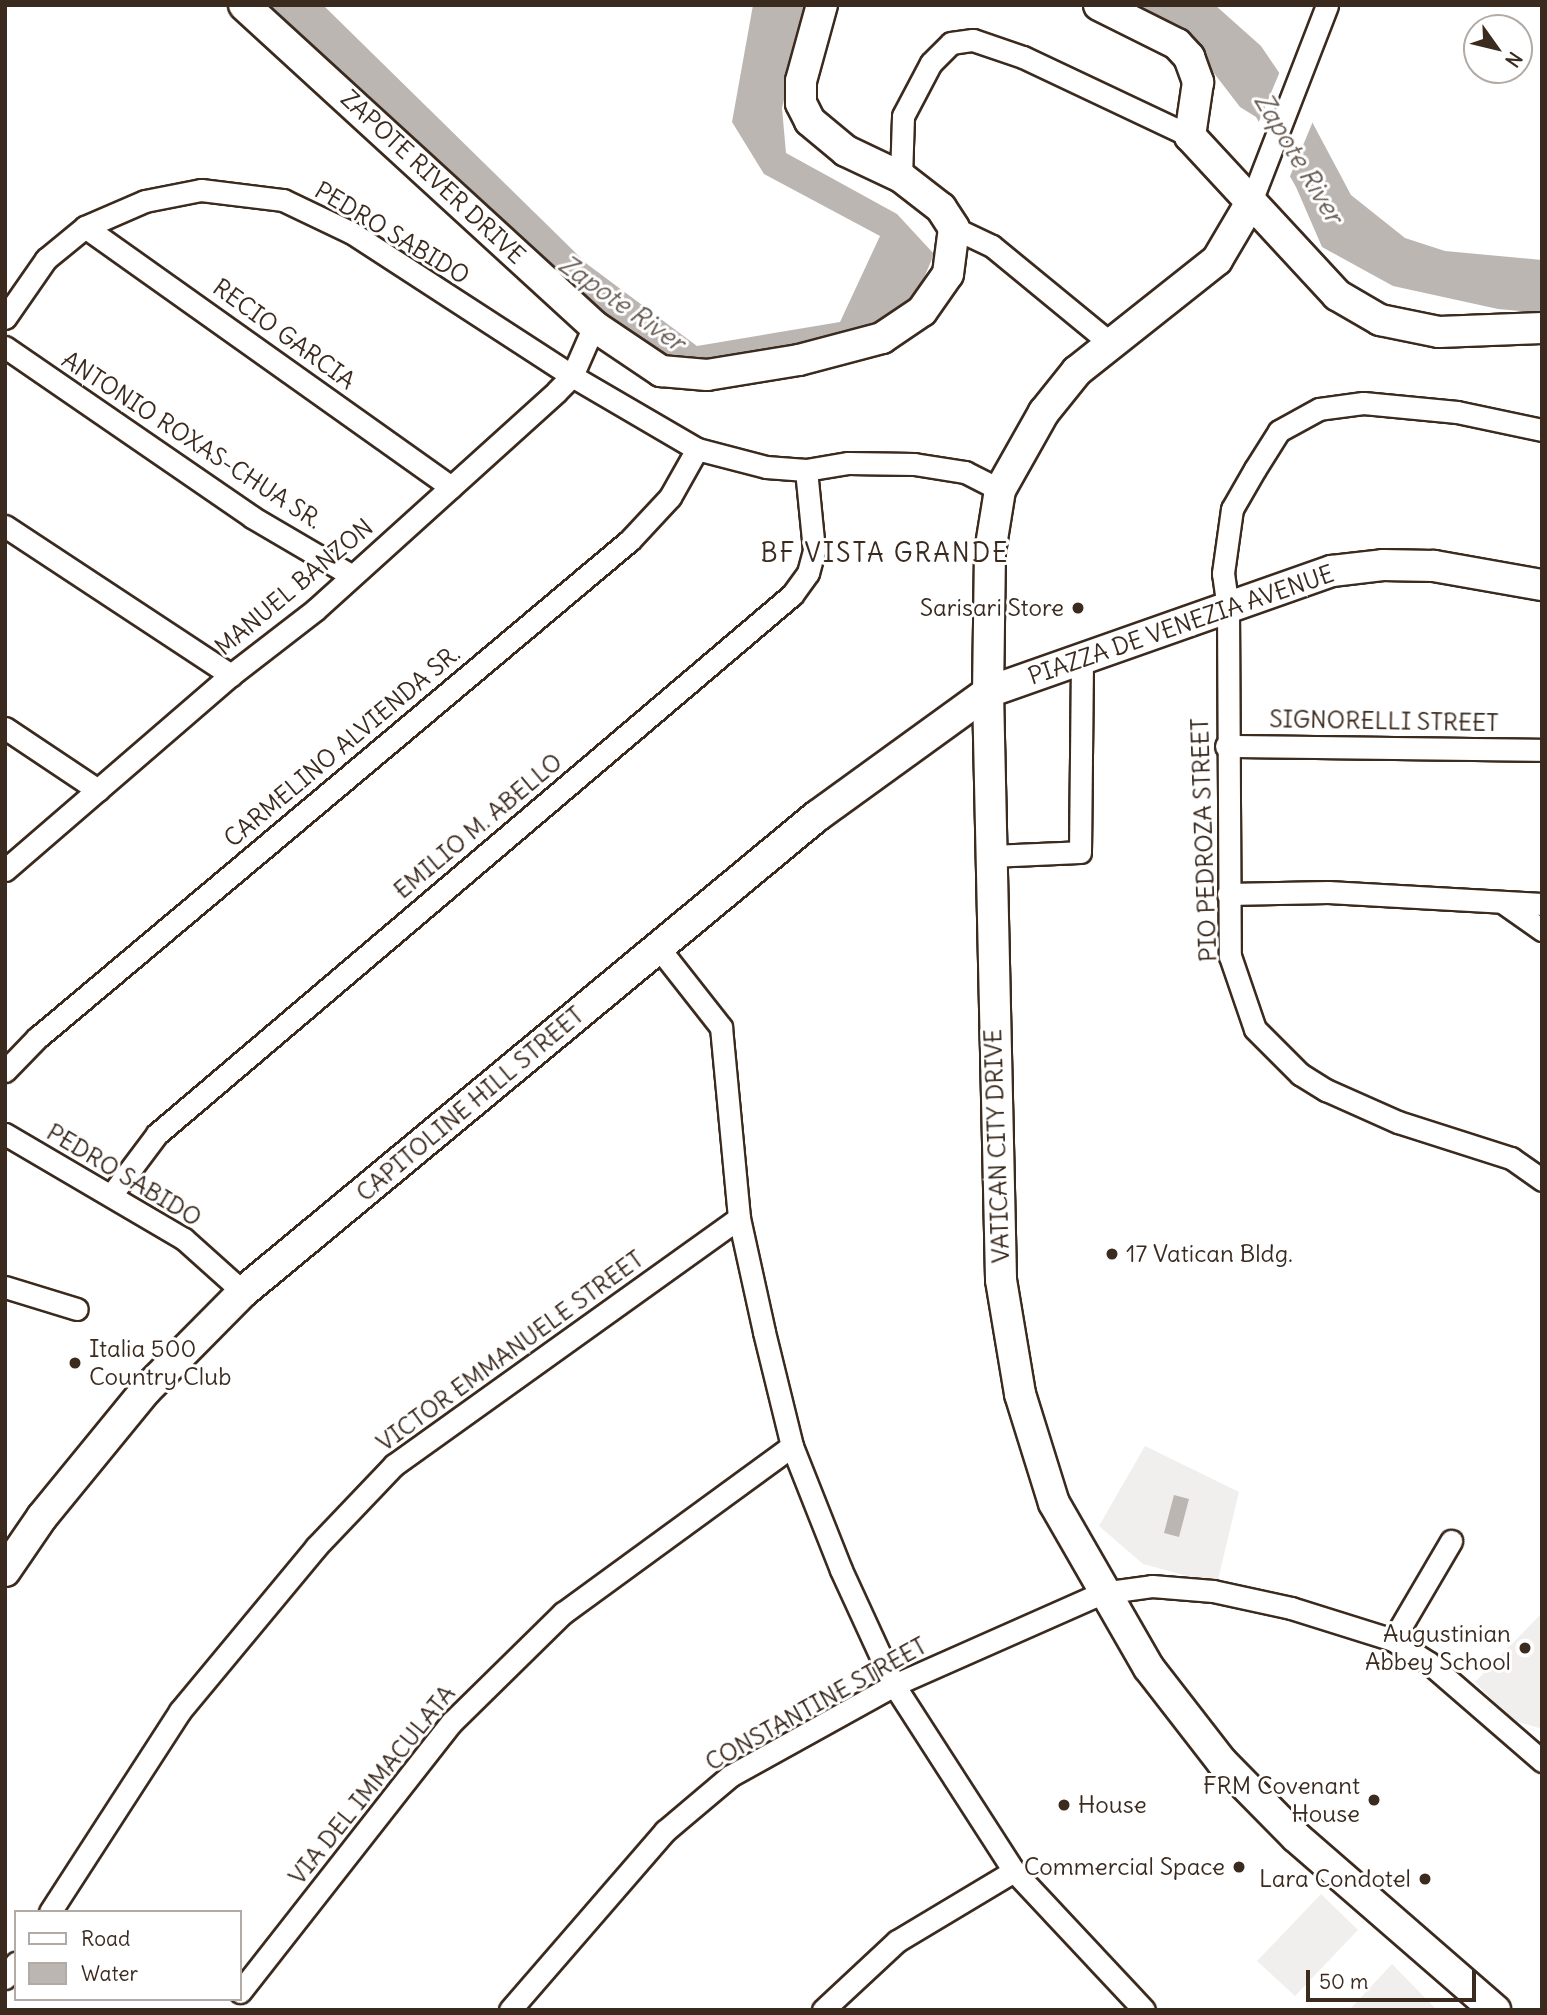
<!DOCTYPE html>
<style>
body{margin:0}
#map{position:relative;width:1547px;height:2015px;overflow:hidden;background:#fff;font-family:Delius,sans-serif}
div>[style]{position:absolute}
.built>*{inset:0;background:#f1efee}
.water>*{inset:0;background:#bcb6b3}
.pier>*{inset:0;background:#fff}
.roads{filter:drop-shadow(2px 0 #3b2a1e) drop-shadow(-2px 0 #3b2a1e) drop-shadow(0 2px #3b2a1e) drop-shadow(0 -2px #3b2a1e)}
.street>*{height:21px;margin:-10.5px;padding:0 10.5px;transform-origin:10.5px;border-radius:10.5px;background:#fff}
.secondary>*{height:30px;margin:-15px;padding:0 15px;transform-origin:15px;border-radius:15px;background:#fff}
.dots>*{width:19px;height:19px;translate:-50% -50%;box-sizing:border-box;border:4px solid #fff;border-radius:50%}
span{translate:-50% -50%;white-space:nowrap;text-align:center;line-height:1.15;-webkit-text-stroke:6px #fff;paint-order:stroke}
.street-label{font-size:24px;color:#3b2a1e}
.poi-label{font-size:24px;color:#3b2a1e}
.right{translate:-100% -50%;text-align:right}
.left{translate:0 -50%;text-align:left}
.water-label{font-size:26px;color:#685b52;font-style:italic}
.neighbourhood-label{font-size:26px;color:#3b2a1e;letter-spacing:2px}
.frame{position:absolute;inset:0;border:7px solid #3b2a1e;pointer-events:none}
.legend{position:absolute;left:14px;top:1910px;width:228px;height:91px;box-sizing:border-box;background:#fff;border:2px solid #b1aaa5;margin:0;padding:9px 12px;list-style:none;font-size:21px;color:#3b2a1e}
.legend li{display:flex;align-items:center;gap:14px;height:35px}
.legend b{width:35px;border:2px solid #b1aaa5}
.north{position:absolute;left:1463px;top:14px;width:70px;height:70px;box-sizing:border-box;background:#fff;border:2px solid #b1aaa5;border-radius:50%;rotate:124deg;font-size:19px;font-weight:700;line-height:28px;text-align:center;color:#3b2a1e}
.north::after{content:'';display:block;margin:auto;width:24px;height:32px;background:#3b2a1e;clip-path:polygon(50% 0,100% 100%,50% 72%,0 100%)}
.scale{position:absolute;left:1306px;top:1970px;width:170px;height:32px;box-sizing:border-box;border:4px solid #3b2a1e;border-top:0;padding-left:9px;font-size:21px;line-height:24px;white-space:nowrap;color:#3b2a1e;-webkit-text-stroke:5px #fff;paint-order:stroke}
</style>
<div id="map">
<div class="built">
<div style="clip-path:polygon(1145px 1446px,1239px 1492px,1217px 1584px,1143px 1564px,1099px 1526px)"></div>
<div style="clip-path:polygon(1542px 1613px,1542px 1729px,1512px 1720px,1475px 1682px)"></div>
<div style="clip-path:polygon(1321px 1894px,1358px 1930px,1295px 1996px,1257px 1961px)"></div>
<div style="clip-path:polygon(1392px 1964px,1437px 2010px,1349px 2010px)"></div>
</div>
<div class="water">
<div style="clip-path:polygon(255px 5px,323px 5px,587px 264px,697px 346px,840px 322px,880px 236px,764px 174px,732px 122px,753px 5px,807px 5px,782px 108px,786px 153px,897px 214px,934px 254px,914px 302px,856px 339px,780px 360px,659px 361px,584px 303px)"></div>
<div style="clip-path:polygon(1133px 5px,1215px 5px,1261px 46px,1310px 118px,1351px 195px,1405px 238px,1445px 251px,1542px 260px,1542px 313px,1498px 309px,1393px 286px,1322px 247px,1296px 187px,1256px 117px,1240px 107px,1190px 42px)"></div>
<div style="clip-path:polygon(1174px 1495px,1189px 1499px,1179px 1537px,1164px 1533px)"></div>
</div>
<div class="pier">
<div style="clip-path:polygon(1281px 69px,1314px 119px,1288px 181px,1257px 126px)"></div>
</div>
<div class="roads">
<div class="street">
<div style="left:901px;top:177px;width:61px;rotate:-88.1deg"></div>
<div style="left:903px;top:116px;width:60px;rotate:-62.2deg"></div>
<div style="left:931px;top:63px;width:28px;rotate:-45deg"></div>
<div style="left:951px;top:43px;width:22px;rotate:-8deg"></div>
<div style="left:973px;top:40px;width:53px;rotate:18.8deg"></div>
<div style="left:1023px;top:57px;width:185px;rotate:25.3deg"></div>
<div style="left:1250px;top:204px;width:213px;rotate:-68.8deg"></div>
<div style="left:85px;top:227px;width:449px;rotate:35.4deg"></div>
<div style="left:954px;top:228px;width:42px;rotate:25.3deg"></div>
<div style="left:992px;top:246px;width:151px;rotate:39.4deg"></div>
<div style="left:5px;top:318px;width:72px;rotate:-55.2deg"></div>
<div style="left:46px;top:259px;width:50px;rotate:-39.4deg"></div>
<div style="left:85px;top:227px;width:65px;rotate:-23.4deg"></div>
<div style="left:145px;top:201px;width:57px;rotate:-11.1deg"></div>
<div style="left:201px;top:190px;width:83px;rotate:7deg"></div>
<div style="left:283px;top:200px;width:76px;rotate:25.6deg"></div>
<div style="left:352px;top:233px;width:262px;rotate:33deg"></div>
<div style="left:572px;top:376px;width:145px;rotate:30.3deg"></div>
<div style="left:697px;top:449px;width:71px;rotate:14.6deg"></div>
<div style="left:766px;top:467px;width:40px;rotate:4.3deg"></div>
<div style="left:806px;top:470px;width:43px;rotate:-9.5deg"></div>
<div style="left:848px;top:463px;width:66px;rotate:0.9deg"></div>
<div style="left:914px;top:464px;width:52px;rotate:8.9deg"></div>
<div style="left:965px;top:472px;width:39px;rotate:27deg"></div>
<div style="left:5px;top:347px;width:300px;rotate:34.5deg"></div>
<div style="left:252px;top:517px;width:115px;rotate:30.4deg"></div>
<div style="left:1542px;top:430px;width:87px;rotate:-168deg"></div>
<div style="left:1457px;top:412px;width:94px;rotate:-174.5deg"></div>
<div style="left:1363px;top:403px;width:44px;rotate:172.2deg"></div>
<div style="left:1319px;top:409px;width:46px;rotate:151.2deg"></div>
<div style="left:1279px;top:431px;width:45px;rotate:122.3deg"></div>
<div style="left:1255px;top:469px;width:46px;rotate:119.9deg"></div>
<div style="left:1232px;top:509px;width:65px;rotate:98deg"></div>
<div style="left:1223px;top:573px;width:36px;rotate:82deg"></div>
<div style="left:1228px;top:609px;width:347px;rotate:89.7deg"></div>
<div style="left:1230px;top:956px;width:77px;rotate:71.1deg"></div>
<div style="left:1255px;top:1029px;width:64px;rotate:45deg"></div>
<div style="left:1300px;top:1074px;width:31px;rotate:32deg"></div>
<div style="left:1326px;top:1090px;width:79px;rotate:24deg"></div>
<div style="left:1398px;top:1122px;width:119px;rotate:17.7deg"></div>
<div style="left:1511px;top:1158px;width:38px;rotate:35deg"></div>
<div style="left:5px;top:526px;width:271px;rotate:33.4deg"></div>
<div style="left:5px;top:728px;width:112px;rotate:33.7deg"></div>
<div style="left:1226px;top:746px;width:316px;rotate:0.7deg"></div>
<div style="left:990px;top:856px;width:90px;rotate:-2.5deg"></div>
<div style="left:1080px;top:852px;width:195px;rotate:-89.4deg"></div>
<div style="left:5px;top:870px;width:298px;rotate:-40.8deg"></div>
<div style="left:231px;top:675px;width:106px;rotate:-37.7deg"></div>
<div style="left:315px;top:610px;width:326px;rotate:-42.1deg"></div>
<div style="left:557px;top:391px;width:21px;rotate:-45deg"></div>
<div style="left:572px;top:376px;width:55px;rotate:-66.3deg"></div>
<div style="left:1228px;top:894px;width:100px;rotate:-1.1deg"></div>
<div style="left:1328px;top:892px;width:214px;rotate:3.2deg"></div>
<div style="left:1502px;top:902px;width:49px;rotate:35deg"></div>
<div style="left:658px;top:947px;width:102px;rotate:51.8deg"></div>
<div style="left:721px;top:1027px;width:192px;rotate:84.6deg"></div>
<div style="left:739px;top:1218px;width:117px;rotate:77.6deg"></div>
<div style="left:764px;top:1332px;width:117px;rotate:76.2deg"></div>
<div style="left:792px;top:1446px;width:133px;rotate:68.4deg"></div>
<div style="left:841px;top:1570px;width:127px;rotate:65.3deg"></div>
<div style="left:894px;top:1685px;width:221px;rotate:57.2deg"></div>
<div style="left:1014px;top:1871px;width:190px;rotate:46.9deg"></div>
<div style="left:5px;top:1071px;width:46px;rotate:-45.9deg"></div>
<div style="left:37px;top:1038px;width:774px;rotate:-40.02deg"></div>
<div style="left:630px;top:540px;width:59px;rotate:-47.1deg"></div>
<div style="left:670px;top:497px;width:55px;rotate:-60.6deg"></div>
<div style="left:5px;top:1134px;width:208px;rotate:30.4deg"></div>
<div style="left:184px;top:1239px;width:79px;rotate:41.9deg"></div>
<div style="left:112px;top:1194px;width:75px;rotate:-53.1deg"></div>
<div style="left:157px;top:1134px;width:833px;rotate:-40.33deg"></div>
<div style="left:792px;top:595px;width:27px;rotate:-54deg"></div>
<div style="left:808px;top:573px;width:24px;rotate:-75deg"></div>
<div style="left:814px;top:550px;width:80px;rotate:-95.7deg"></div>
<div style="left:5px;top:1287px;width:75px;rotate:17deg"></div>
<div style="left:1393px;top:1640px;width:115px;rotate:-59.6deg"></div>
<div style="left:50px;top:1912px;width:239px;rotate:-57.1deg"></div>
<div style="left:180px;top:1711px;width:213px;rotate:-50.3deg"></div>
<div style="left:316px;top:1547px;width:113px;rotate:-46.4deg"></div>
<div style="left:394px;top:1465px;width:424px;rotate:-35.6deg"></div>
<div style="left:5px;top:1978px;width:19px;rotate:-54deg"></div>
<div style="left:240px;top:1992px;width:343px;rotate:-51.9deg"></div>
<div style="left:452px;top:1722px;width:156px;rotate:-44.5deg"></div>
<div style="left:563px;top:1613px;width:283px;rotate:-36.1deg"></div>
<div style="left:510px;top:2010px;width:237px;rotate:-49.1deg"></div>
<div style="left:665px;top:1831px;width:85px;rotate:-40.2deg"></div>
<div style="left:730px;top:1776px;width:188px;rotate:-29deg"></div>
<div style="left:894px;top:1685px;width:227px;rotate:-23.9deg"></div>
<div style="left:1102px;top:1593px;width:50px;rotate:-8deg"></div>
<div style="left:1152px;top:1586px;width:61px;rotate:4.7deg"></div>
<div style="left:1213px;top:1591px;width:80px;rotate:12.3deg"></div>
<div style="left:1291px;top:1608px;width:107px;rotate:17.4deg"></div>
<div style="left:1393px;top:1640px;width:43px;rotate:32.6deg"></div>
<div style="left:1429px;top:1663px;width:150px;rotate:40.9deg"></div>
<div style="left:823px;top:2010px;width:101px;rotate:-43deg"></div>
<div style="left:897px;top:1941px;width:136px;rotate:-30.9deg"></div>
</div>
<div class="secondary">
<div style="left:244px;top:5px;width:475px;rotate:42.5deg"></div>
<div style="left:594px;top:326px;width:81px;rotate:33.9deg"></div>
<div style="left:661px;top:371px;width:46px;rotate:5deg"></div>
<div style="left:707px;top:375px;width:93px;rotate:-9.3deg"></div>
<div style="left:799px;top:360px;width:86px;rotate:-14.8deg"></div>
<div style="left:882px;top:338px;width:48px;rotate:-34deg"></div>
<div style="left:922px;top:311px;width:45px;rotate:-54.9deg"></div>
<div style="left:948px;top:274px;width:46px;rotate:-82.6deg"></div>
<div style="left:954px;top:228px;width:24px;rotate:-123deg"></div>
<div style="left:941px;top:208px;width:51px;rotate:-142.2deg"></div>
<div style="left:901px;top:177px;width:61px;rotate:-154.7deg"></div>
<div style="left:846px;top:151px;width:47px;rotate:-140.2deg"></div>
<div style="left:810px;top:121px;width:20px;rotate:-117deg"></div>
<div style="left:801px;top:103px;width:22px;rotate:-90deg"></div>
<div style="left:801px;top:81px;width:79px;rotate:-74.6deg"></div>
<div style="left:1099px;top:5px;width:87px;rotate:26.6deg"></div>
<div style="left:1177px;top:44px;width:18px;rotate:47deg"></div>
<div style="left:1189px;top:57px;width:27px;rotate:70deg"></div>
<div style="left:1198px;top:82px;width:55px;rotate:98.4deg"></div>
<div style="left:1190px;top:136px;width:217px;rotate:47.2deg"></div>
<div style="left:1337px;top:295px;width:50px;rotate:30.2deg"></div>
<div style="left:1380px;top:320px;width:60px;rotate:11.5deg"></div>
<div style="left:1439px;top:332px;width:103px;rotate:-2.2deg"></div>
<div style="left:1250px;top:204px;width:65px;rotate:120.5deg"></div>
<div style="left:1217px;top:260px;width:179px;rotate:141.6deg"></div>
<div style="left:1077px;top:371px;width:53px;rotate:128.8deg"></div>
<div style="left:1044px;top:412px;width:90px;rotate:119.4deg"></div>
<div style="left:1000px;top:490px;width:63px;rotate:99.2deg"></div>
<div style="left:990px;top:552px;width:140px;rotate:90.8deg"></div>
<div style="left:988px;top:692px;width:588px;rotate:88.73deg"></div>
<div style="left:1001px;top:1280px;width:116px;rotate:80.5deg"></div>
<div style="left:1020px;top:1394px;width:114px;rotate:72.7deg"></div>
<div style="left:1054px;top:1503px;width:190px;rotate:60.1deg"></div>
<div style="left:1149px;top:1668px;width:119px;rotate:52.2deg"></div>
<div style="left:1222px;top:1762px;width:105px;rotate:45.4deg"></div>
<div style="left:1296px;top:1837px;width:264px;rotate:41deg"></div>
<div style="left:5px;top:1571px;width:65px;rotate:-55.6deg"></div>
<div style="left:42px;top:1517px;width:164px;rotate:-50.7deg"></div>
<div style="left:146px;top:1390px;width:138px;rotate:-45.3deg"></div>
<div style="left:243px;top:1292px;width:746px;rotate:-39.67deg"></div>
<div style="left:817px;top:816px;width:211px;rotate:-35.9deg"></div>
<div style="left:988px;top:692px;width:365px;rotate:-19.4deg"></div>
<div style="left:1332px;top:571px;width:51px;rotate:-6.7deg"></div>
<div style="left:1383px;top:565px;width:51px;rotate:1.1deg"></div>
<div style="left:1434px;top:566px;width:110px;rotate:10deg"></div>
</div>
</div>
<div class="dots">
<div style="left:1078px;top:608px;background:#3b2a1e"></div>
<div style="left:1112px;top:1254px;background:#3b2a1e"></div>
<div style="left:75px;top:1363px;background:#3b2a1e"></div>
<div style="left:1525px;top:1648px;background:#3b2a1e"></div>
<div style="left:1374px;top:1800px;background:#3b2a1e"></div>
<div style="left:1064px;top:1805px;background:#3b2a1e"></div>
<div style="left:1239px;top:1867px;background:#3b2a1e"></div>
<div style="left:1425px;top:1879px;background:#3b2a1e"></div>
</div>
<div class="street-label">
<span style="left:433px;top:177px;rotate:43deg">ZAPOTE RIVER DRIVE</span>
<span style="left:392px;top:233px;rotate:31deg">PEDRO SABIDO</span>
<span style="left:284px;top:334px;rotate:36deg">RECIO GARCIA</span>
<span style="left:192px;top:440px;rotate:33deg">ANTONIO ROXAS-CHUA SR.</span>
<span style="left:294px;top:587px;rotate:-40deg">MANUEL BANZON</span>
<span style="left:1181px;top:625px;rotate:-19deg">PIAZZA DE VENEZIA AVENUE</span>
<span style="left:1384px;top:721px;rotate:1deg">SIGNORELLI STREET</span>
<span style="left:342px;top:746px;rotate:-40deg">CARMELINO ALVIENDA SR.</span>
<span style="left:478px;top:826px;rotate:-40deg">EMILIO M. ABELLO</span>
<span style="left:1204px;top:840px;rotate:-92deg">PIO PEDROZA STREET</span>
<span style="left:470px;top:1104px;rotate:-40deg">CAPITOLINE HILL STREET</span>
<span style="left:997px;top:1146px;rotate:-92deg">VATICAN CITY DRIVE</span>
<span style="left:124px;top:1175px;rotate:31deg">PEDRO SABIDO</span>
<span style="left:510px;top:1351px;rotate:-36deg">VICTOR EMMANUELE STREET</span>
<span style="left:816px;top:1704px;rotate:-29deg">CONSTANTINE STREET</span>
<span style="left:372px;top:1785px;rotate:-51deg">VIA DEL IMMACULATA</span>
</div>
<div class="poi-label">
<span class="right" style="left:1064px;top:608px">Sarisari Store</span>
<span class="left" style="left:1126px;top:1254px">17 Vatican Bldg.</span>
<span class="left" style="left:89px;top:1363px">Italia 500<br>Country Club</span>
<span class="right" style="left:1511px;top:1648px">Augustinian<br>Abbey School</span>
<span class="right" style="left:1360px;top:1800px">FRM Covenant<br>House</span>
<span class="left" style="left:1078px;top:1805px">House</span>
<span class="right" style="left:1225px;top:1867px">Commercial Space</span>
<span class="right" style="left:1411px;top:1879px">Lara Condotel</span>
</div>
<div class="water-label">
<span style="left:1299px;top:158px;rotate:59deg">Zapote River</span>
<span style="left:622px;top:303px;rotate:35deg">Zapote River</span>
</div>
<div class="neighbourhood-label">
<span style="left:885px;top:553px">BF VISTA GRANDE</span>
</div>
<div class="frame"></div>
<ul class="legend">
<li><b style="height:9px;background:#fff"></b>Road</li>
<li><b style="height:19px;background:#bcb6b3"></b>Water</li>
</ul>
<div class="north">N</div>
<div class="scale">50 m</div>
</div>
